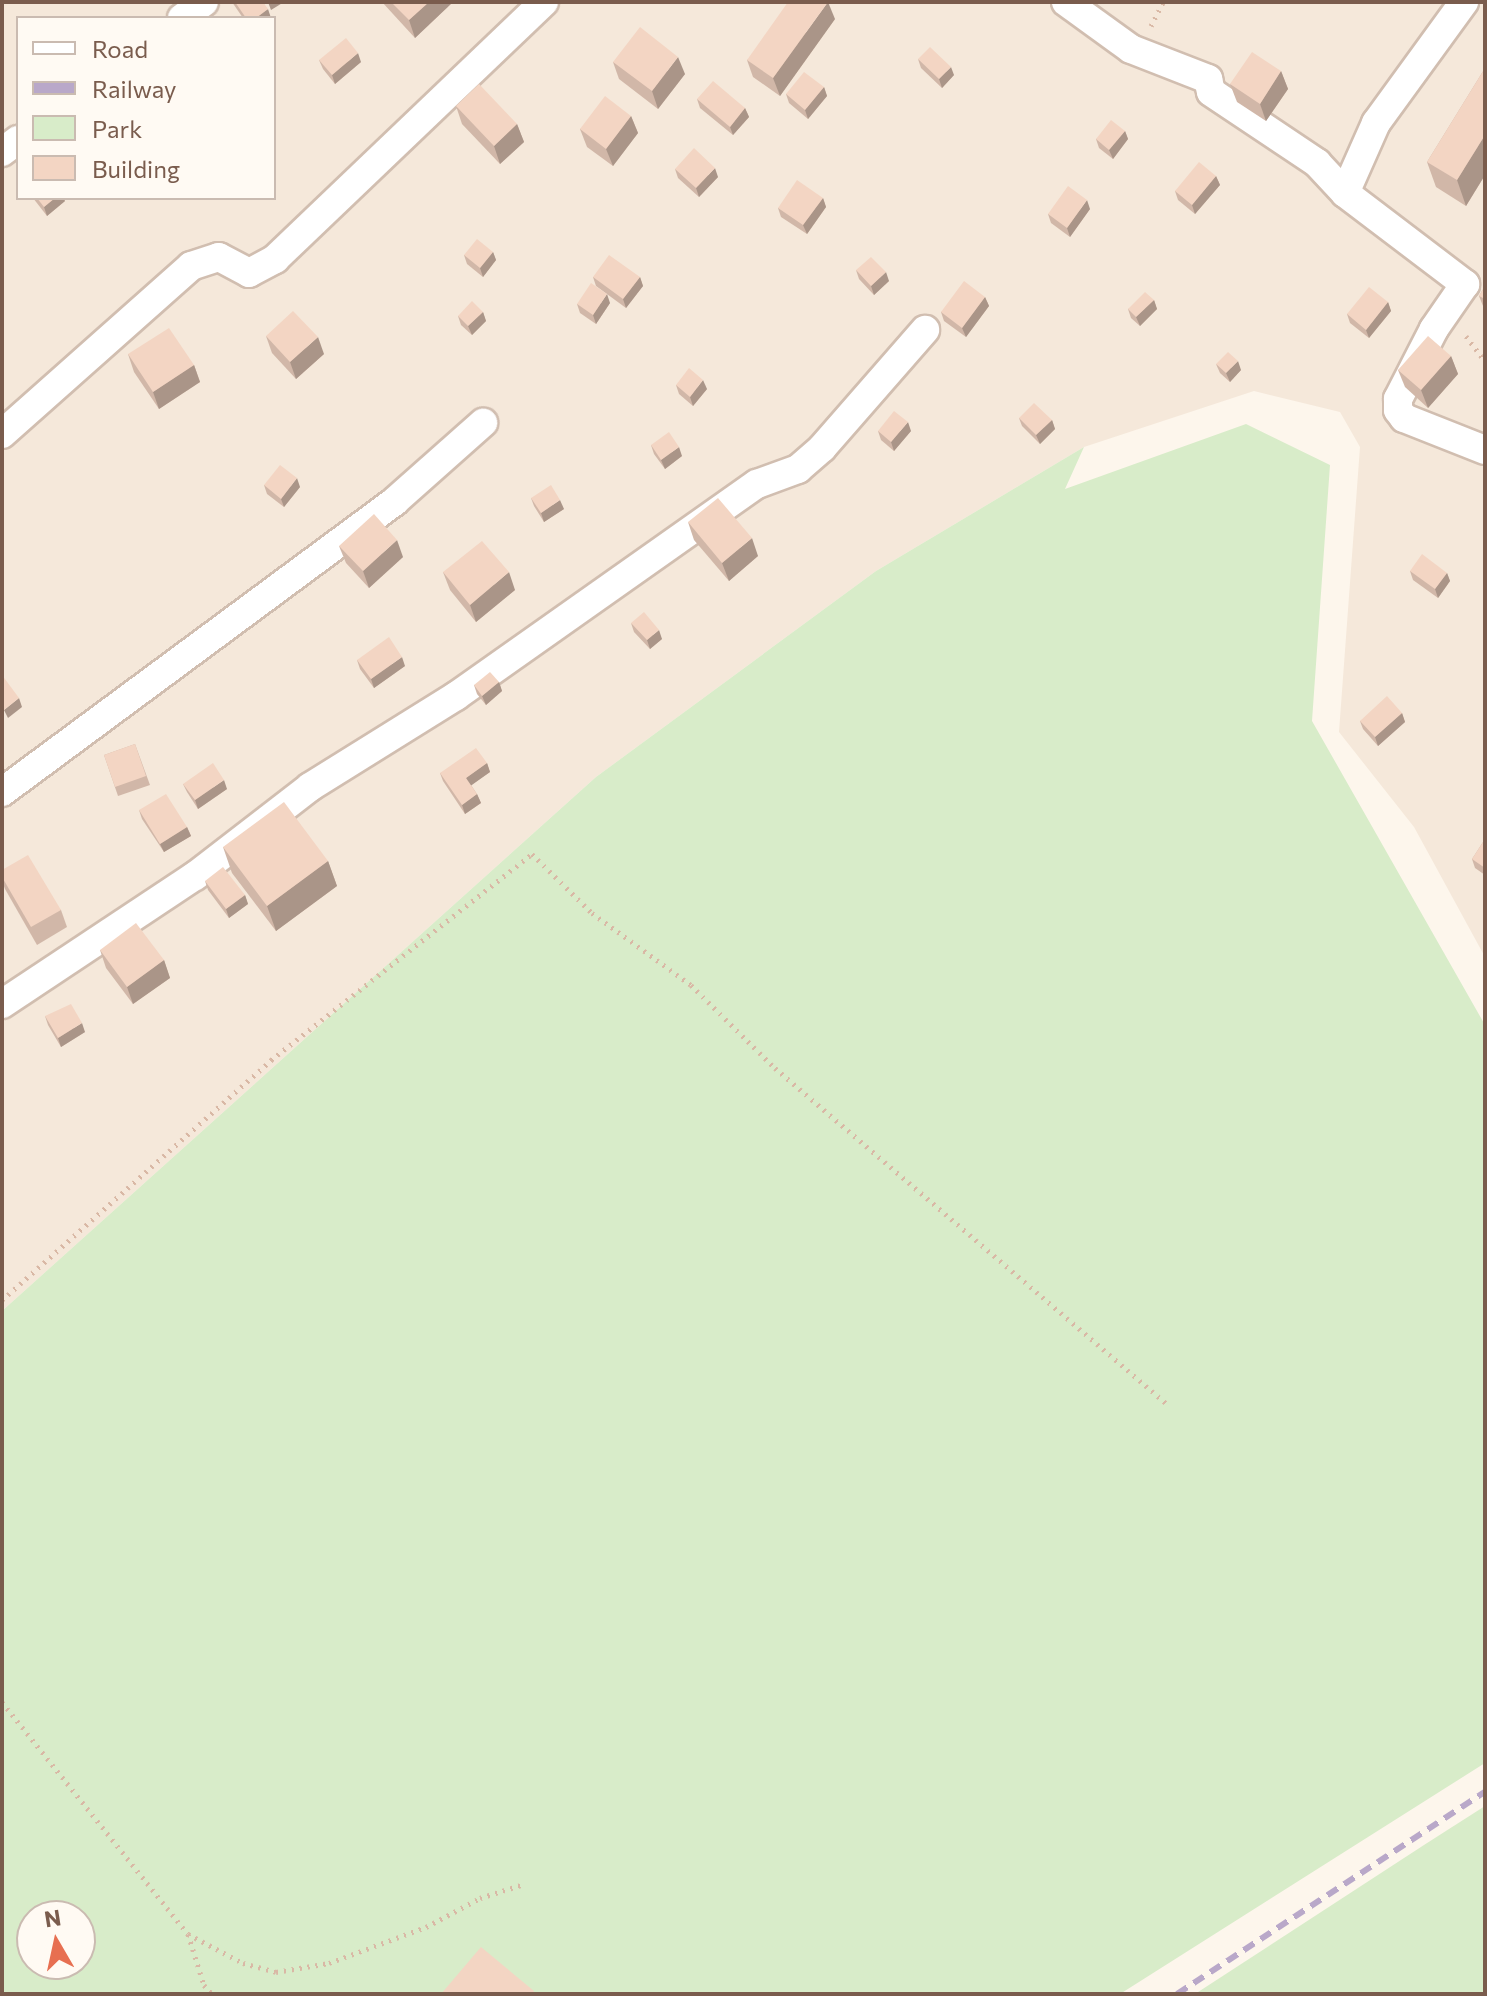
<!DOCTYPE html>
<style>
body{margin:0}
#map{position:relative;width:1487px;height:1996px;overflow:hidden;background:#fdf6ec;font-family:Commissioner,sans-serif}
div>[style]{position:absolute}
.residential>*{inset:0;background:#f5e8da}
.green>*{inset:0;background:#d8ecc9}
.path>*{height:5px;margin-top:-2.5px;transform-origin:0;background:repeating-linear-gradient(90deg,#d9b8a5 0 2px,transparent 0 8px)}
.roads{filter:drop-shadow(2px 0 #d1beb0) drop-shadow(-2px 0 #d1beb0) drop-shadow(0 2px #d1beb0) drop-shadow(0 -2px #d1beb0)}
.minor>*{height:28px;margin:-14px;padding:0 14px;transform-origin:14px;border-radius:14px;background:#fff}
.rail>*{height:6px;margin-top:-3px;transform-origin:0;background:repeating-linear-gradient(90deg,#b9a8c9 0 12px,transparent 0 20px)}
.wall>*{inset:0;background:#d1b7a8}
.shaded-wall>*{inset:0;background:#aa9588}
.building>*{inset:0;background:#f3d5c3}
span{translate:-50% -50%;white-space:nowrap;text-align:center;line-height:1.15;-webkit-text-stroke:6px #fffaf3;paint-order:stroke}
.frame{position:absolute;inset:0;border:4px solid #7a5c4d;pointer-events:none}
.legend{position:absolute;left:16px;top:16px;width:260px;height:184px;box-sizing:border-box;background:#fffaf3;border:2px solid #cabbb1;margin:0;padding:10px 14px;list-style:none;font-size:24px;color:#7a5c4d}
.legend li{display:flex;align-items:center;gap:16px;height:40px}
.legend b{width:40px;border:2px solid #cabbb1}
.north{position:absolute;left:16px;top:1900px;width:80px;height:80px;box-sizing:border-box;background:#fffaf3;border:2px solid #cabbb1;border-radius:50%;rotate:351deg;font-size:22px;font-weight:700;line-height:32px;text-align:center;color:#7a5c4d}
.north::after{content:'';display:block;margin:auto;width:28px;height:36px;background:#e76f51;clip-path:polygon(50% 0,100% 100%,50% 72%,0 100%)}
</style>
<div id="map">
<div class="residential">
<div style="clip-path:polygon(evenodd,2px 2px,1485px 2px,1485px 957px,1414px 827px,1339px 732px,1360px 447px,1340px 412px,1254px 391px,1084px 447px,876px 571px,596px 777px,2px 1311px,2px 2px,18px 18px,274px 18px,274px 198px,18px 198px,18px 18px)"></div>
</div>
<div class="green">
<div style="clip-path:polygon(evenodd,1246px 424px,1330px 465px,1312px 721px,1485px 1025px,1485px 1763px,1120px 1994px,2px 1994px,2px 1311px,596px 777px,876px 571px,1084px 447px,1065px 489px,1246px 424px,32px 1916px,80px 1916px,80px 1964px,32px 1964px,32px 1916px)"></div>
<div style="clip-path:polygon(1485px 1806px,1485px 1994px,1195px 1994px,1424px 1845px)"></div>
</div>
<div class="path">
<div style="left:1151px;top:26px;width:27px;rotate:-63deg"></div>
<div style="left:1466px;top:336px;width:31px;rotate:53deg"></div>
<div style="left:2px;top:1300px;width:361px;rotate:-41.7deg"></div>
<div style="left:271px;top:1060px;width:333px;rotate:-38.3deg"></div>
<div style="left:532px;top:854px;width:84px;rotate:44.5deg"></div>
<div style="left:592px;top:913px;width:122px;rotate:36deg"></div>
<div style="left:691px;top:985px;width:118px;rotate:44.7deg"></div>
<div style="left:775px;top:1068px;width:516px;rotate:40.6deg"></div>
<div style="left:2px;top:1702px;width:297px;rotate:51.3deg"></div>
<div style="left:188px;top:1934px;width:62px;rotate:27.8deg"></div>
<div style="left:243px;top:1963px;width:34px;rotate:15deg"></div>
<div style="left:276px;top:1972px;width:54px;rotate:-9.6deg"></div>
<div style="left:329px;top:1963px;width:103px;rotate:-20.4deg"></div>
<div style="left:426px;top:1927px;width:61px;rotate:-28.2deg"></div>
<div style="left:480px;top:1898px;width:43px;rotate:-17.6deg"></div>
<div style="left:188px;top:1934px;width:53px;rotate:72.6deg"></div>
<div style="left:204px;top:1985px;width:12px;rotate:48deg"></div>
</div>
<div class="roads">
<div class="minor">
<div style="left:1066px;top:2px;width:80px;rotate:35.9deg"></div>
<div style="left:1131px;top:49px;width:83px;rotate:21.3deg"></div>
<div style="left:1208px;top:79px;width:13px;rotate:77deg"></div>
<div style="left:1211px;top:92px;width:128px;rotate:33.8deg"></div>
<div style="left:1317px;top:163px;width:41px;rotate:47deg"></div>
<div style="left:1345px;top:193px;width:151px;rotate:37.2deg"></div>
<div style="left:1465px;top:284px;width:55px;rotate:124.6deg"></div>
<div style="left:1434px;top:329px;width:79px;rotate:117.2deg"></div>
<div style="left:1398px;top:399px;width:11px;rotate:90deg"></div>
<div style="left:1398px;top:410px;width:10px;rotate:53deg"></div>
<div style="left:1404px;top:418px;width:87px;rotate:21.6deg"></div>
<div style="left:182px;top:18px;width:27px;rotate:-36deg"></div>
<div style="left:2px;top:152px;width:20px;rotate:-37deg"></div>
<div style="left:1345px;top:193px;width:77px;rotate:-66.1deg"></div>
<div style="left:1376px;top:123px;width:150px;rotate:-54deg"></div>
<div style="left:2px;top:434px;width:253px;rotate:-41.6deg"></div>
<div style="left:191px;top:266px;width:29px;rotate:-18deg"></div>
<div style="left:219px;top:257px;width:34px;rotate:28deg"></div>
<div style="left:249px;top:273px;width:30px;rotate:-28deg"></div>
<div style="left:275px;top:259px;width:372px;rotate:-43.7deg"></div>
<div style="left:2px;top:792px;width:489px;rotate:-36.5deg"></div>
<div style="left:395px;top:501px;width:118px;rotate:-41.6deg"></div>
<div style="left:2px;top:1004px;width:232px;rotate:-33.6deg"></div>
<div style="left:195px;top:876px;width:145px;rotate:-37.7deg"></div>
<div style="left:310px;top:787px;width:172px;rotate:-31.9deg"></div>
<div style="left:456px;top:696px;width:368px;rotate:-35.2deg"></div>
<div style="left:757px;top:484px;width:44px;rotate:-20.1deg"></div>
<div style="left:798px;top:469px;width:32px;rotate:-41deg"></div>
<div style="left:822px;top:448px;width:157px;rotate:-48.9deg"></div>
</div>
</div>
<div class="rail">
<div style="left:1177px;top:1994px;width:368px;rotate:-33.3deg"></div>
</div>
<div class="wall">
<div style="clip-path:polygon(232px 2px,263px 2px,271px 18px,243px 18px)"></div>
<div style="clip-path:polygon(382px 2px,453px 2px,415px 38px)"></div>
<div style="clip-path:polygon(835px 19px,780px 96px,753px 77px,747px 60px)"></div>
<div style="clip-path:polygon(918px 59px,954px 75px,942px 88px,921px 68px)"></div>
<div style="clip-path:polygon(319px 60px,361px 62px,335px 84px,323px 69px)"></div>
<div style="clip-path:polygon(613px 62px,685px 74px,658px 109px,619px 79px)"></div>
<div style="clip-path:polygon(1485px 68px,1485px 175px,1466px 206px,1436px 187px,1427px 162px)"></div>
<div style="clip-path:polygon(1281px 71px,1288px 89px,1266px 121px,1237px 102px,1230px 84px)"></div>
<div style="clip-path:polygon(824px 87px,827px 96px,808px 119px,789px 103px,786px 94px)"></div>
<div style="clip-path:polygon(697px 99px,745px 108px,749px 117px,733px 135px,700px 108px)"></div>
<div style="clip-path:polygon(456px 106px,517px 124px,524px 142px,500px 164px,462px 124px)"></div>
<div style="clip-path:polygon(631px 116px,638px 133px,613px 166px,587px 147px,580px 129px)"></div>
<div style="clip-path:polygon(1125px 131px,1128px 139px,1113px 159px,1099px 148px,1096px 139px)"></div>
<div style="clip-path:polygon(675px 169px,718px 177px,699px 197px,678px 178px)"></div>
<div style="clip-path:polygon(1216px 176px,1220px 185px,1195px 214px,1178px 200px,1175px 191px)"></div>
<div style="clip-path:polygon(33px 198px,63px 198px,65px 201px,47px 216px)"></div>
<div style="clip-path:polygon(823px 198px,826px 207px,807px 234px,781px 217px,778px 208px)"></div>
<div style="clip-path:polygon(1090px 209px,1070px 237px,1051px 223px,1048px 214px)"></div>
<div style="clip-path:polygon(493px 252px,496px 260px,483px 277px,467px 264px,464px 255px)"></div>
<div style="clip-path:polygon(856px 270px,889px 281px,874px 295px,859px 279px)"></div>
<div style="clip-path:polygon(593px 277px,640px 277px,643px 286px,626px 308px,596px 286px)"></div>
<div style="clip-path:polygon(1485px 286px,1485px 311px,1479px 296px)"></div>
<div style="clip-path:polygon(985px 297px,989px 306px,966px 337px,944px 321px,941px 312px)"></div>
<div style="clip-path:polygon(1154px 300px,1157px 309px,1140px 326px,1131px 318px,1128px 309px)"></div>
<div style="clip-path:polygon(1388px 302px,1391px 311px,1369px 338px,1350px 323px,1347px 314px)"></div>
<div style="clip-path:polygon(610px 303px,596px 324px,580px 313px,577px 304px)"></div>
<div style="clip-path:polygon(483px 312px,486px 321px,472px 335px,461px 325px,458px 316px)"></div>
<div style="clip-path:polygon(266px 336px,324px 354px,296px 379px,272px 353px)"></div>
<div style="clip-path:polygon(128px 354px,194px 365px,200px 382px,159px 409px,134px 372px)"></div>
<div style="clip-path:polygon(1451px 356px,1458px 374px,1428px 408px,1405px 387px,1398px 370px)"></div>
<div style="clip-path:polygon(1216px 364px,1241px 370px,1230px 382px,1220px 373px)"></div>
<div style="clip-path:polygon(676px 385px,707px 389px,693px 406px,679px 394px)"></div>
<div style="clip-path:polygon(1019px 418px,1052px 420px,1055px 429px,1040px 444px,1022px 426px)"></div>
<div style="clip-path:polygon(878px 431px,911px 431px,894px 451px,881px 440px)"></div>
<div style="clip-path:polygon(651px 445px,682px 456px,665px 469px,654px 454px)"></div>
<div style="clip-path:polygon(264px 485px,300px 487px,284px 507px,267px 494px)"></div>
<div style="clip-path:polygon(531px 498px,564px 509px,544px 522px,534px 506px)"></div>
<div style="clip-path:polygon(688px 522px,758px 556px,729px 581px,694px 540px)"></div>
<div style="clip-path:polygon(339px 546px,403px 557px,369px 588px,346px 563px)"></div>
<div style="clip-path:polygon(1410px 571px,1447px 573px,1450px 581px,1438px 598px,1413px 580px)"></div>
<div style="clip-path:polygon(443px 572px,515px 590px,476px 622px,450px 590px)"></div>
<div style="clip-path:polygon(631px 623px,662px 639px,650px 649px,634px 632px)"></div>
<div style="clip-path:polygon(357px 660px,405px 666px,374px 688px,360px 669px)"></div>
<div style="clip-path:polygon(499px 682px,502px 691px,486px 705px,477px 694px,474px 685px)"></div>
<div style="clip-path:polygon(1402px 713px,1405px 722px,1378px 746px,1363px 729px,1360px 721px)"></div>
<div style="clip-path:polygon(135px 744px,150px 785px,118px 796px,104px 755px)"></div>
<div style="clip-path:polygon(487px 763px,490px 772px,471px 785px,477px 794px,481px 803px,465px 814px,443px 781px,440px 773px)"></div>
<div style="clip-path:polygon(183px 784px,227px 789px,198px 809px,187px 792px)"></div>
<div style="clip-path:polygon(139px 810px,187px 827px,191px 836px,164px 852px,142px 819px)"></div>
<div style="clip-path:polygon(1485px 839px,1485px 875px,1475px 868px,1472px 859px)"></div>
<div style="clip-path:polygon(223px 847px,328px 861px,337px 886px,276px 931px,232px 873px)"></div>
<div style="clip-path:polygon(2px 870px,61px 910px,67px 927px,37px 945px,5px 889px,2px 881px)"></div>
<div style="clip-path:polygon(205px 881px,245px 895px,248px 904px,229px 918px,208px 890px)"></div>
<div style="clip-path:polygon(100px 950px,164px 960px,170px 978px,133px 1004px,106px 968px)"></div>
<div style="clip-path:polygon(45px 1016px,85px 1032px,61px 1047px,48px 1025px)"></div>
</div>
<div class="shaded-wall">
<div style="clip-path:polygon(268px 2px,284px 2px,271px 10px)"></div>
<div style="clip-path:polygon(429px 2px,453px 2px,415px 38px,409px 20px)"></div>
<div style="clip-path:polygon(828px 2px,835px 19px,780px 96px,773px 78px)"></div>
<div style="clip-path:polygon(268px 9px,271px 18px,256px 18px)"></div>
<div style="clip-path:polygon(358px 53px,361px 62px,335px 84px,332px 75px)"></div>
<div style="clip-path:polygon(678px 57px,685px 74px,658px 109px,652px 91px)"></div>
<div style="clip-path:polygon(951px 67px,954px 75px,942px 88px,939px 79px)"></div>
<div style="clip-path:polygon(1281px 71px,1288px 89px,1266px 121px,1260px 104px)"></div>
<div style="clip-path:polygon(824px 87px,827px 96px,808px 119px,805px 110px)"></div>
<div style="clip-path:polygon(745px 108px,749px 117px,733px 135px,730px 127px)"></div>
<div style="clip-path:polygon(631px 116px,638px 133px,613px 166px,606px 149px)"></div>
<div style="clip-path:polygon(517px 124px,524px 142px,500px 164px,494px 146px)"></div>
<div style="clip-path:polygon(1125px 131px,1128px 139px,1113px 159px,1109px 150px)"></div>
<div style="clip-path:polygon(1485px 135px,1485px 175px,1466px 206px,1457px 180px)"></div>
<div style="clip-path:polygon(715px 168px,718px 177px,699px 197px,696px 188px)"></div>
<div style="clip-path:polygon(1216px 176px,1220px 185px,1195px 214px,1192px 205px)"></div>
<div style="clip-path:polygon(55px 198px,63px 198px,65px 201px,47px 216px,44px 207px)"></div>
<div style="clip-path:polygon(823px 198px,826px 207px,807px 234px,803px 225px)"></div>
<div style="clip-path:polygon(1087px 200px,1090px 209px,1070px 237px,1067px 228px)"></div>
<div style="clip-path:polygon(493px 252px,496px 260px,483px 277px,480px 268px)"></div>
<div style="clip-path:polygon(886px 272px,889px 281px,874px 295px,871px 286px)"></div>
<div style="clip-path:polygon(640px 277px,643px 286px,626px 308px,623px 299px)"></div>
<div style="clip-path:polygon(607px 294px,610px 303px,596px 324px,593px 315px)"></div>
<div style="clip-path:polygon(985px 297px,989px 306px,966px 337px,962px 328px)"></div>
<div style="clip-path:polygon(1154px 300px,1157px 309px,1140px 326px,1136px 317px)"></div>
<div style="clip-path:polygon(1388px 302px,1391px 311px,1369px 338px,1366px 330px)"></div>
<div style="clip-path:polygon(483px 312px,486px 321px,472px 335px,468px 326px)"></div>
<div style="clip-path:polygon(318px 337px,324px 354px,296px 379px,290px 362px)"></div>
<div style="clip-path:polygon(1451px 356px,1458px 374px,1428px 408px,1421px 390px)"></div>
<div style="clip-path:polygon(1238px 361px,1241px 370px,1230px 382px,1226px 373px)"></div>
<div style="clip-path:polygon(194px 365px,200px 382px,159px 409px,153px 392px)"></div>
<div style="clip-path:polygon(703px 380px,707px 389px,693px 406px,690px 397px)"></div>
<div style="clip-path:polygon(1052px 420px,1055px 429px,1040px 444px,1036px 435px)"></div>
<div style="clip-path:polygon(908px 422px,911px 431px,894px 451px,891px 442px)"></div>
<div style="clip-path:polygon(679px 447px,682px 456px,665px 469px,661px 460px)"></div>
<div style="clip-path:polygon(297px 478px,300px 487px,284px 507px,281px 499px)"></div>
<div style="clip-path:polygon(560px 500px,564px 509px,544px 522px,541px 513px)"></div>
<div style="clip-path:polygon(752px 538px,758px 556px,729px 581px,722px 563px)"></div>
<div style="clip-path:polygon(397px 540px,403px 557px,369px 588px,363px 571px)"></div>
<div style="clip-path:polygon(509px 572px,515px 590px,476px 622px,470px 605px)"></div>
<div style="clip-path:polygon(1447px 573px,1450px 581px,1438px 598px,1435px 589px)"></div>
<div style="clip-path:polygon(659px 630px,662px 639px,650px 649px,647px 640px)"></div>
<div style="clip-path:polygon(402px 657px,405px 666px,374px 688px,371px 679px)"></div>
<div style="clip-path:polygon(499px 682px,502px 691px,486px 705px,482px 696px)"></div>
<div style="clip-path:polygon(19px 698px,22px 707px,8px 718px,4px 710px)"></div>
<div style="clip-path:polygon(1402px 713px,1405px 722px,1378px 746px,1375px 737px)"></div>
<div style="clip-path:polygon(487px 763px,490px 772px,469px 787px,466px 778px)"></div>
<div style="clip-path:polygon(224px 780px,227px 789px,198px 809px,195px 800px)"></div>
<div style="clip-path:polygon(477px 794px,481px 803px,465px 814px,462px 805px)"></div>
<div style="clip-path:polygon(187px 827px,191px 836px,164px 852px,160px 844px)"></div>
<div style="clip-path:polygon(328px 861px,337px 886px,276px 931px,267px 906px)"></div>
<div style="clip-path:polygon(245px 895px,248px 904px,229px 918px,226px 909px)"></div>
<div style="clip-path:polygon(164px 960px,170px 978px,133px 1004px,127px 987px)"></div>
<div style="clip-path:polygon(82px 1023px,85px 1032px,61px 1047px,58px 1038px)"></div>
</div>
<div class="building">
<div style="clip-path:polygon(235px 2px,263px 2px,268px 9px,256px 18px,246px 18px)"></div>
<div style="clip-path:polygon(391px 2px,429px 2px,409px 20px)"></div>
<div style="clip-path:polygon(788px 2px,828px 2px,773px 78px,747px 60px)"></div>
<div style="clip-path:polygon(640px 27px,678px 57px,652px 91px,613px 62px)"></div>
<div style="clip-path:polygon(346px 38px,358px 53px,332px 75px,319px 60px)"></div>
<div style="clip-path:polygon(930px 47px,951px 67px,939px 79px,918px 59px)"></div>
<div style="clip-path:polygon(1252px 52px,1281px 71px,1260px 104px,1230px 84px)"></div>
<div style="clip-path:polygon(1485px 68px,1485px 135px,1457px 180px,1427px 162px)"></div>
<div style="clip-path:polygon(804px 72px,824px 87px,805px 110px,786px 94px)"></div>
<div style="clip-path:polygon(713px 81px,745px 108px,730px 127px,697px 99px)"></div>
<div style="clip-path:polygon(479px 84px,517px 124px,494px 146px,456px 106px)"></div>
<div style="clip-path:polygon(605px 96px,631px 116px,606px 149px,580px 129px)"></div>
<div style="clip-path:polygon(1111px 120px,1125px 131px,1109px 150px,1096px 139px)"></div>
<div style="clip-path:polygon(694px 148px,715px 168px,696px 188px,675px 169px)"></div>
<div style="clip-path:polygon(1199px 162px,1216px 176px,1192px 205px,1175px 191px)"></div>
<div style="clip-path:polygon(797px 180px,823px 198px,803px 225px,778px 208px)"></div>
<div style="clip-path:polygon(1068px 186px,1087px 200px,1067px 228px,1048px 214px)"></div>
<div style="clip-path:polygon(37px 198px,55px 198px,44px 207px)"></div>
<div style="clip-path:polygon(477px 239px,493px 252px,480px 268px,464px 255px)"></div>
<div style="clip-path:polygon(609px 255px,640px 277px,623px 299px,593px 277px)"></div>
<div style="clip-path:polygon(871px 257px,886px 272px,871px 286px,856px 270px)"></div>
<div style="clip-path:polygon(964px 281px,985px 297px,962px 328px,941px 312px)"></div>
<div style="clip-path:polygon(591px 283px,607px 294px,593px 315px,577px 304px)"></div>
<div style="clip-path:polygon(1485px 286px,1485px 299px,1479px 296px)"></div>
<div style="clip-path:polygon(1369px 287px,1388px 302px,1366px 330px,1347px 314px)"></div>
<div style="clip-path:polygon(1145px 292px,1154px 300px,1136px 317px,1128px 309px)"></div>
<div style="clip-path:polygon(472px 301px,483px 312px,468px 326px,458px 316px)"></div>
<div style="clip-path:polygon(293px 311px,318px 337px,290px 362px,266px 336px)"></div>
<div style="clip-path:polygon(169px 328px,194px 365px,153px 392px,128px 354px)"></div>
<div style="clip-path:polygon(1428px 336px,1451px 356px,1421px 390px,1398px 370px)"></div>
<div style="clip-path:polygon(1228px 352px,1238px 361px,1226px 373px,1216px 364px)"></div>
<div style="clip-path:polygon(689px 368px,703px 380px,690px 397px,676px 385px)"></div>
<div style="clip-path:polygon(1034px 403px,1052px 420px,1036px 435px,1019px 418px)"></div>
<div style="clip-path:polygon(894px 411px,908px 422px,891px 442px,878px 431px)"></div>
<div style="clip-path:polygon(669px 432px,679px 447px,661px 460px,651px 445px)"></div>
<div style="clip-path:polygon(280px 465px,297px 478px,281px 499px,264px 485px)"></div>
<div style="clip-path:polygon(551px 485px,560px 500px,541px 513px,531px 498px)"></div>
<div style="clip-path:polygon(718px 498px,752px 538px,722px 563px,688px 522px)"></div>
<div style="clip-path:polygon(374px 514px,397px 540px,363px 571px,339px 546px)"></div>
<div style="clip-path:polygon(482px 541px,509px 572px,470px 605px,443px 572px)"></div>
<div style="clip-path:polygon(1422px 554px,1447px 573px,1435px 589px,1410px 571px)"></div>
<div style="clip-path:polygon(644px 612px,659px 630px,647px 640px,631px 623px)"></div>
<div style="clip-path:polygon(389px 637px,402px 657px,371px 679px,357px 660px)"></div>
<div style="clip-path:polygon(490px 672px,499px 682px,482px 696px,474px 685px)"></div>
<div style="clip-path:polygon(2px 675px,19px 698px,4px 710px,2px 706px)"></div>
<div style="clip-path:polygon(1387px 696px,1402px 713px,1375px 737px,1360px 721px)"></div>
<div style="clip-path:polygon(135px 744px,146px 776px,115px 787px,104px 755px)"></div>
<div style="clip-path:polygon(476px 748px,487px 763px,466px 778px,477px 794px,462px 805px,440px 773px)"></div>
<div style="clip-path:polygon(213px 763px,224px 780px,195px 800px,183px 784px)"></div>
<div style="clip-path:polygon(166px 794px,187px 827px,160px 844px,139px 810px)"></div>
<div style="clip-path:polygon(284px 802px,328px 861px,267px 906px,223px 847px)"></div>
<div style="clip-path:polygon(1485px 839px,1485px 868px,1472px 859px)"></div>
<div style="clip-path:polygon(28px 855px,61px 910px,31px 927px,2px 877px,2px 870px)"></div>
<div style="clip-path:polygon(223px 867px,245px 895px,226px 909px,205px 881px)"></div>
<div style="clip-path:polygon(136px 923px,164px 960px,127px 987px,100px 950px)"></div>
<div style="clip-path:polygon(71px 1004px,82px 1023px,58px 1038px,45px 1016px)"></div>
<div style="clip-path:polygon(481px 1947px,534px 1991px,532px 1994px,441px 1994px)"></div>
</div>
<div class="frame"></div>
<ul class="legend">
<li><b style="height:10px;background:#fff"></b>Road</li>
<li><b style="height:10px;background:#b9a8c9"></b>Railway</li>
<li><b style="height:22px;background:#d8ecc9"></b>Park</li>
<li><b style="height:22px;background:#f3d5c3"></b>Building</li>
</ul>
<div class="north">N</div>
</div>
